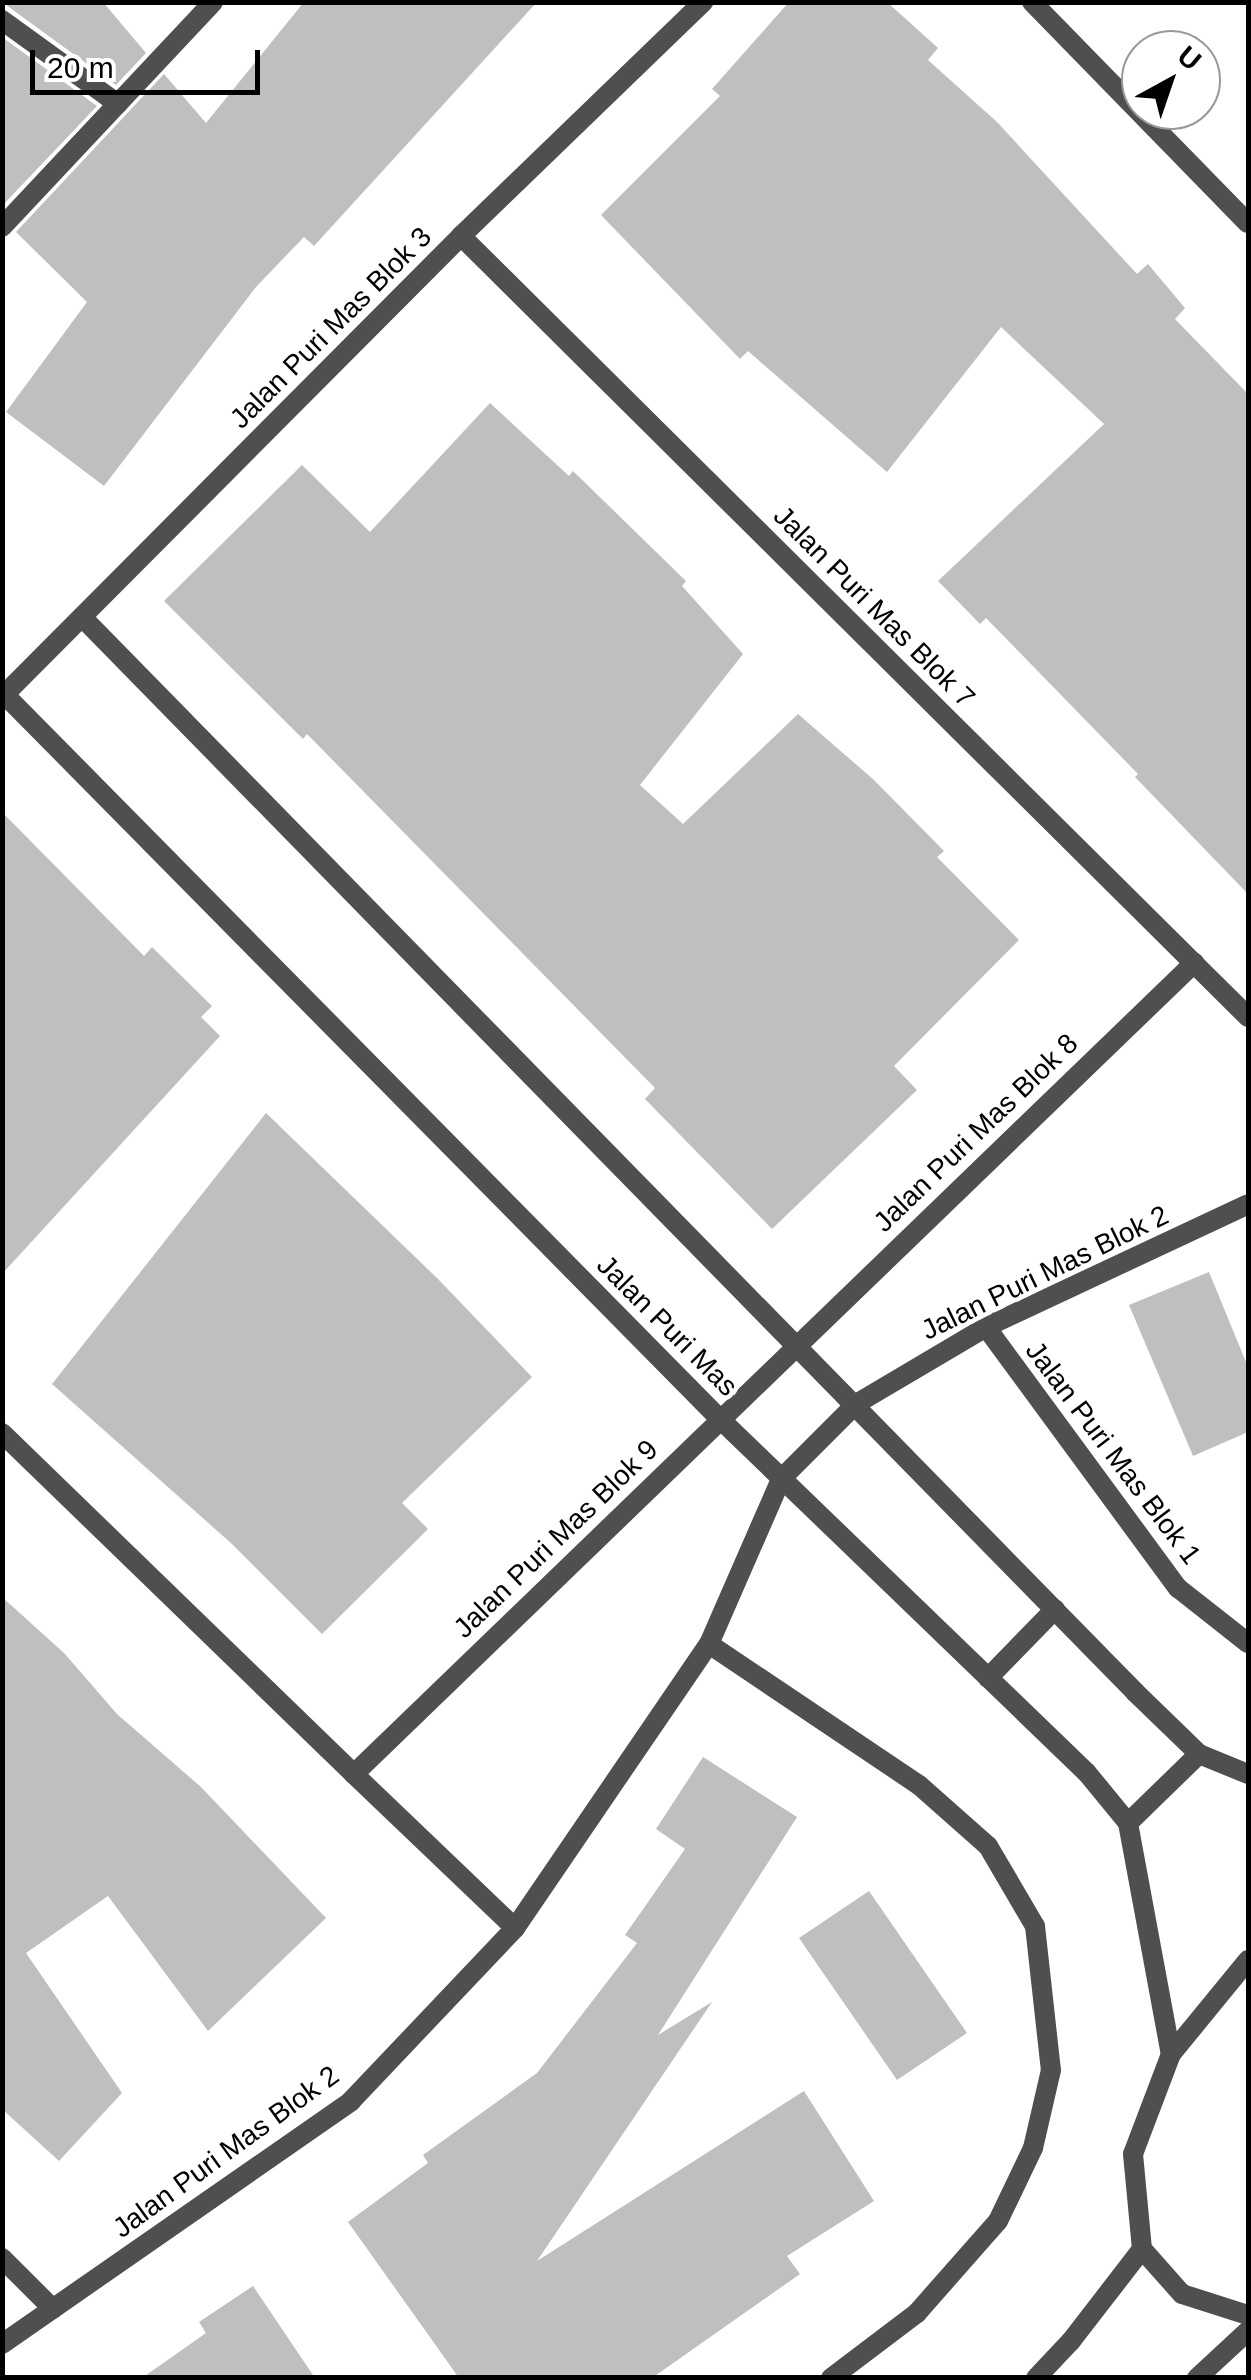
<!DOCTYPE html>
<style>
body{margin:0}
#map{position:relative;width:1251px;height:2380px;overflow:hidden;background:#fff;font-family:Arial,sans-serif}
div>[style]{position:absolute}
.building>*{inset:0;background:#bfbfbf}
.street>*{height:20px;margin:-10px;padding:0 10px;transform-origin:10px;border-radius:10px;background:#4f4f4f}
span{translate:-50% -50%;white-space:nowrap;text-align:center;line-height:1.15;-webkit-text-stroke:9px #fff;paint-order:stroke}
.street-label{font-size:28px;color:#000}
.frame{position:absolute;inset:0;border:5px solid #000;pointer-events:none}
.north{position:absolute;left:1121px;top:30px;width:100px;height:100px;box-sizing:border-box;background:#fff;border:2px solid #999;border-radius:50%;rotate:40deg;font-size:28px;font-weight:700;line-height:40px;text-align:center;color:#000}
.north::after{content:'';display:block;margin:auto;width:35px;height:45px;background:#000;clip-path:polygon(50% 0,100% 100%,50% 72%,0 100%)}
.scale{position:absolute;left:30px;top:50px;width:230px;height:45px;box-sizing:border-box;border:5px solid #000;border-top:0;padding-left:12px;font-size:30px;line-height:35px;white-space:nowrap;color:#000;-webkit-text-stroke:8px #fff;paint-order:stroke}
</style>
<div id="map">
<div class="building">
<div style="clip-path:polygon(2px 2px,103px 2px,146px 53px,116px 85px)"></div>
<div style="clip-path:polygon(304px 2px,537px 2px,314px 246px,304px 237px,256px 287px,104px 486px,6px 412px,87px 302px,16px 232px,164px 74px,206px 123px)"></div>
<div style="clip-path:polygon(789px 2px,887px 2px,938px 48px,928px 60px,997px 122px,1137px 274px,1148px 264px,1185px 308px,1175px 319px,1248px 394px,1248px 894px,1135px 777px,1138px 774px,986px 618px,980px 624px,938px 581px,1104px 424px,1001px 327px,887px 472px,748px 351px,740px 359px,601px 215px,720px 96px,712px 89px)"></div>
<div style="clip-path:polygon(2px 37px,97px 106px,2px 206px)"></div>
<div style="clip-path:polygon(490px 403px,569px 476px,573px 471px,686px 581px,682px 586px,743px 654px,640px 785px,683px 824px,798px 714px,874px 780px,944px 851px,937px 857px,1019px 940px,894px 1066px,917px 1090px,772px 1229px,645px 1099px,655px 1088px,307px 734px,303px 739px,164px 601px,302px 465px,370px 532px)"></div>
<div style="clip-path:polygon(2px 812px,144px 956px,152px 947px,212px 1006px,201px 1017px,220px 1036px,2px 1274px)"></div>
<div style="clip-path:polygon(266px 1113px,438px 1279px,532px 1377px,402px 1503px,428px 1529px,322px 1634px,232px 1544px,52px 1384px)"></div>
<div style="clip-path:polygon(1209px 1272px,1248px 1367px,1248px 1432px,1193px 1456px,1129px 1305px)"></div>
<div style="clip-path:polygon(2px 1597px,64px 1653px,117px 1714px,201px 1787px,326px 1918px,208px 2031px,108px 1896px,26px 1953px,122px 2093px,59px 2161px,2px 2109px)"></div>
<div style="clip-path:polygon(703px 1757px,797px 1817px,658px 2035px,712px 2002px,537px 2261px,804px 2091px,874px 2201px,787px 2256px,800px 2274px,652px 2378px,459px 2378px,348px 2222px,428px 2163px,423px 2155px,537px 2073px,637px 1943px,625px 1935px,685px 1849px,656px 1829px)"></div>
<div style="clip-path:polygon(869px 1891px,967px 2033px,897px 2080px,799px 1938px)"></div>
<div style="clip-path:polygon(253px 2286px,315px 2378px,142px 2378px,206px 2333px,199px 2322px)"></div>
</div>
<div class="street">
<div style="left:1032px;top:2px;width:309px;rotate:45.7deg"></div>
<div style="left:2px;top:20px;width:143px;rotate:35.9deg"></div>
<div style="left:2px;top:227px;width:308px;rotate:-46.8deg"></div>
<div style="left:461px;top:236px;width:1109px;rotate:44.78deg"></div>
<div style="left:82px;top:617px;width:1505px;rotate:45.59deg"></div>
<div style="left:1135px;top:1692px;width:89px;rotate:44.1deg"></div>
<div style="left:1199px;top:1754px;width:53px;rotate:22.2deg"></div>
<div style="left:5px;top:695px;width:1016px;rotate:45.36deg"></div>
<div style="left:719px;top:1418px;width:511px;rotate:43.97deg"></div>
<div style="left:1087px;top:1773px;width:65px;rotate:50.6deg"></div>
<div style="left:1128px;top:1823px;width:235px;rotate:79.5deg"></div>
<div style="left:2px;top:697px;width:651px;rotate:-45.12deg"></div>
<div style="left:461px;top:236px;width:337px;rotate:-44deg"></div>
<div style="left:986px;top:1327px;width:324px;rotate:53.7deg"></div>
<div style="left:1178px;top:1588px;width:89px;rotate:38.2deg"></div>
<div style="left:2px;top:1433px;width:490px;rotate:44.1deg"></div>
<div style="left:709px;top:1644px;width:253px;rotate:33.9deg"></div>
<div style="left:919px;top:1785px;width:92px;rotate:41.5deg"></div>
<div style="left:988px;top:1846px;width:93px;rotate:59.6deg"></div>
<div style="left:1035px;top:1926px;width:145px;rotate:83.7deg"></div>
<div style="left:1051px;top:2070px;width:80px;rotate:103deg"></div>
<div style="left:1033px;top:2148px;width:81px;rotate:115.6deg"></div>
<div style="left:998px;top:2221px;width:123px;rotate:131.4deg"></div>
<div style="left:917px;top:2313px;width:108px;rotate:142.9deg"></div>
<div style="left:988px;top:1678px;width:96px;rotate:-45.8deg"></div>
<div style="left:1128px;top:1823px;width:99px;rotate:-44.2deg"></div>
<div style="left:515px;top:1928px;width:223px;rotate:-136.3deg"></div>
<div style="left:354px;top:1774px;width:1168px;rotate:-43.99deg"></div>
<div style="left:1248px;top:1960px;width:122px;rotate:129.3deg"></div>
<div style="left:1171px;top:2054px;width:107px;rotate:110.8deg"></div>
<div style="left:1133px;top:2154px;width:95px;rotate:84.6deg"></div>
<div style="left:1142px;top:2249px;width:60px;rotate:48.4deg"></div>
<div style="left:1182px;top:2294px;width:69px;rotate:17.7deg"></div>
<div style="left:2px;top:2258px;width:72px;rotate:45deg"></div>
<div style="left:2px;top:2344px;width:425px;rotate:-34.8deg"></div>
<div style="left:351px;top:2101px;width:238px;rotate:-46.5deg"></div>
<div style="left:515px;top:1928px;width:344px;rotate:-55.7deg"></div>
<div style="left:709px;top:1644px;width:180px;rotate:-66.4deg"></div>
<div style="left:781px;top:1479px;width:106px;rotate:-45deg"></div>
<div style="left:856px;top:1404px;width:151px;rotate:-30.6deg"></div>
<div style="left:986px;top:1327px;width:289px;rotate:-25.1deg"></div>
<div style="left:1036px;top:2378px;width:51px;rotate:-46.6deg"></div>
<div style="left:1071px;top:2341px;width:116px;rotate:-52.3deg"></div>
<div style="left:1197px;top:2378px;width:69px;rotate:-42.7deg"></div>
</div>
<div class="street-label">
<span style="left:331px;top:328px;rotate:-45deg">Jalan Puri Mas Blok 3</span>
<span style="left:874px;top:607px;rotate:45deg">Jalan Puri Mas Blok 7</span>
<span style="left:976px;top:1133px;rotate:-44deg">Jalan Puri Mas Blok 8</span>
<span style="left:1045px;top:1273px;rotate:-26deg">Jalan Puri Mas Blok 2</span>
<span style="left:667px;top:1326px;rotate:45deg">Jalan Puri Mas</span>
<span style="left:1113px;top:1453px;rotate:53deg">Jalan Puri Mas Blok 1</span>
<span style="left:556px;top:1539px;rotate:-44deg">Jalan Puri Mas Blok 9</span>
<span style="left:226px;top:2152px;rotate:-36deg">Jalan Puri Mas Blok 2</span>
</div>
<div class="frame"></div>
<div class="north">U</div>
<div class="scale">20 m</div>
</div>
